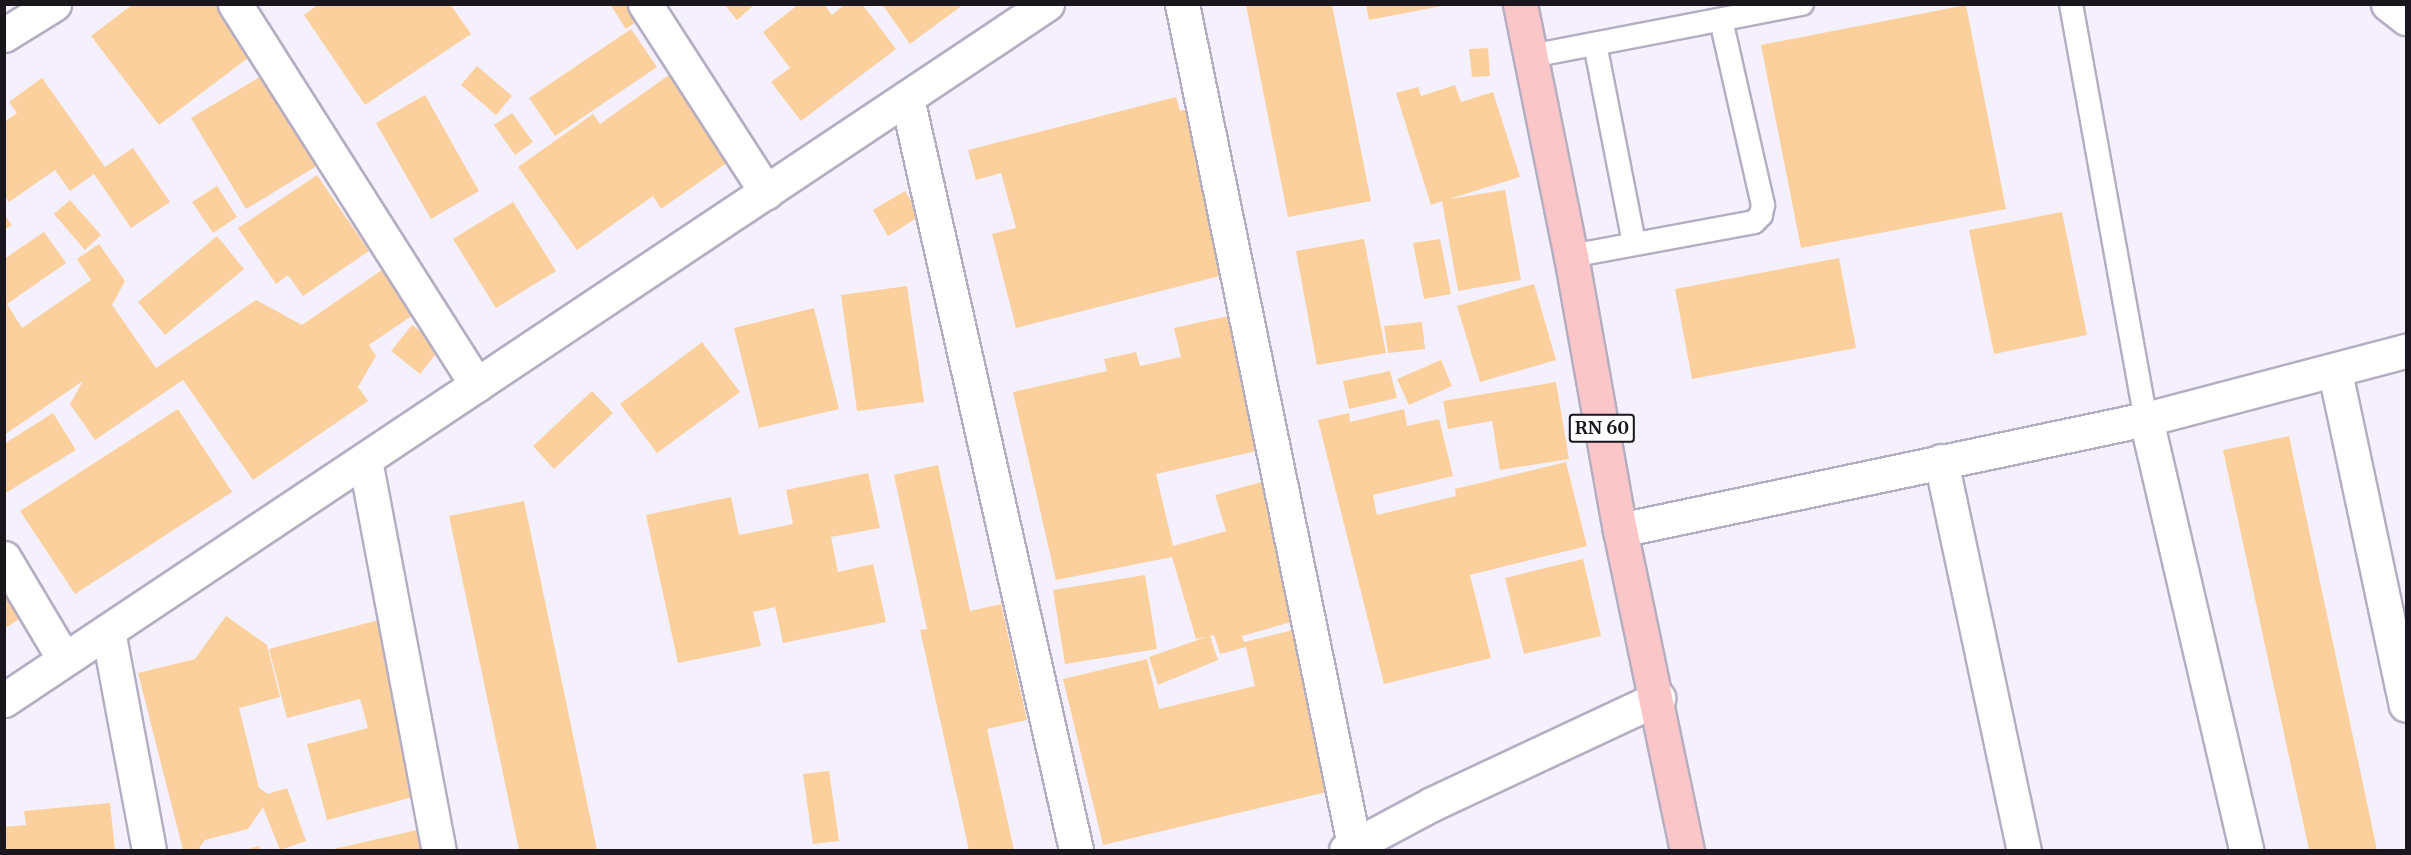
<!DOCTYPE html>
<style>
body{margin:0}
#map{position:relative;width:2411px;height:855px;overflow:hidden;background:#f4f0fd;font-family:Merriweather,serif}
div>[style]{position:absolute}
.building>*{inset:0;background:#fbd09d}
.roads{filter:drop-shadow(2px 0 #b5aec3) drop-shadow(-2px 0 #b5aec3) drop-shadow(0 2px #b5aec3) drop-shadow(0 -2px #b5aec3)}
.service>*{height:22px;margin:-11px;padding:0 11px;transform-origin:11px;border-radius:11px;background:#fff}
.minor>*{height:33px;margin:-16.5px;padding:0 16.5px;transform-origin:16.5px;border-radius:16.5px;background:#fff}
.tertiary>*{height:33px;margin:-16.5px;padding:0 16.5px;transform-origin:16.5px;border-radius:16.5px;background:#fff}
.primary>*{height:33px;margin:-16.5px;padding:0 16.5px;transform-origin:16.5px;border-radius:16.5px;background:#fac6c8}
span{translate:-50% -50%;white-space:nowrap;text-align:center;line-height:1.15;-webkit-text-stroke:4.5px #fff;paint-order:stroke}
.shield-label span{padding:2px 4px;background:#fff;border:2px solid;border-radius:4px;-webkit-text-stroke-width:0}
.shield-label{font-size:18px;color:#19161e;font-weight:700}
.frame{position:absolute;inset:0;border:6px solid #19161e;pointer-events:none}
</style>
<div id="map">
<div class="building">
<div style="clip-path:polygon(133px 4px,220px 4px,256px 52px,159px 125px,91px 36px)"></div>
<div style="clip-path:polygon(319px 4px,450px 4px,471px 34px,365px 105px,304px 15px)"></div>
<div style="clip-path:polygon(610px 4px,628px 4px,639px 20px,626px 29px)"></div>
<div style="clip-path:polygon(724px 4px,755px 4px,737px 20px)"></div>
<div style="clip-path:polygon(799px 4px,824px 4px,832px 15px,845px 4px,862px 4px,896px 49px,801px 121px,771px 82px,790px 68px,763px 32px)"></div>
<div style="clip-path:polygon(882px 4px,964px 4px,910px 44px)"></div>
<div style="clip-path:polygon(1366px 4px,1442px 4px,1442px 6px,1369px 20px)"></div>
<div style="clip-path:polygon(1246px 5px,1332px 5px,1371px 201px,1288px 217px)"></div>
<div style="clip-path:polygon(1966px 5px,2006px 209px,1801px 248px,1761px 45px)"></div>
<div style="clip-path:polygon(631px 29px,657px 67px,555px 136px,529px 98px)"></div>
<div style="clip-path:polygon(1488px 48px,1490px 76px,1472px 77px,1469px 49px)"></div>
<div style="clip-path:polygon(477px 66px,512px 96px,496px 115px,461px 85px)"></div>
<div style="clip-path:polygon(676px 70px,738px 155px,661px 209px,653px 196px,577px 250px,518px 167px,593px 114px,600px 124px)"></div>
<div style="clip-path:polygon(265px 74px,320px 164px,246px 209px,191px 118px)"></div>
<div style="clip-path:polygon(42px 78px,105px 167px,133px 148px,170px 202px,131px 228px,94px 174px,70px 191px,55px 170px,9px 202px,4px 195px,4px 122px,17px 113px,9px 102px)"></div>
<div style="clip-path:polygon(1455px 85px,1461px 102px,1493px 92px,1520px 177px,1449px 199px,1505px 190px,1521px 280px,1458px 291px,1442px 201px,1431px 205px,1396px 93px,1418px 87px,1421px 96px)"></div>
<div style="clip-path:polygon(425px 95px,479px 191px,431px 219px,376px 123px)"></div>
<div style="clip-path:polygon(1176px 97px,1180px 111px,1205px 105px,1247px 269px,1016px 328px,992px 234px,1016px 228px,1001px 173px,976px 180px,968px 150px)"></div>
<div style="clip-path:polygon(512px 113px,533px 142px,515px 155px,494px 125px)"></div>
<div style="clip-path:polygon(317px 175px,369px 251px,303px 296px,288px 275px,276px 284px,238px 228px)"></div>
<div style="clip-path:polygon(217px 186px,237px 217px,213px 233px,192px 202px)"></div>
<div style="clip-path:polygon(905px 191px,920px 216px,888px 236px,873px 210px)"></div>
<div style="clip-path:polygon(70px 200px,101px 235px,85px 250px,54px 214px)"></div>
<div style="clip-path:polygon(513px 202px,556px 271px,496px 308px,453px 239px)"></div>
<div style="clip-path:polygon(2062px 212px,2087px 335px,1994px 354px,1969px 230px)"></div>
<div style="clip-path:polygon(4px 214px,12px 225px,4px 230px)"></div>
<div style="clip-path:polygon(44px 232px,66px 263px,7px 304px,22px 328px,91px 280px,77px 259px,99px 244px,125px 281px,112px 305px,156px 368px,256px 300px,302px 325px,395px 261px,426px 306px,369px 345px,376px 356px,358px 387px,368px 401px,253px 480px,183px 380px,95px 440px,70px 404px,83px 381px,4px 435px,4px 259px)"></div>
<div style="clip-path:polygon(217px 236px,244px 269px,165px 335px,138px 302px)"></div>
<div style="clip-path:polygon(1364px 239px,1386px 353px,1317px 365px,1296px 251px)"></div>
<div style="clip-path:polygon(1440px 239px,1451px 294px,1424px 299px,1413px 243px)"></div>
<div style="clip-path:polygon(1839px 258px,1856px 348px,1692px 379px,1675px 289px)"></div>
<div style="clip-path:polygon(1534px 284px,1556px 360px,1480px 382px,1457px 306px)"></div>
<div style="clip-path:polygon(907px 286px,924px 402px,857px 411px,841px 295px)"></div>
<div style="clip-path:polygon(814px 308px,839px 409px,759px 428px,734px 328px)"></div>
<div style="clip-path:polygon(1252px 311px,1283px 445px,1156px 474px,1173px 546px,1226px 531px,1215px 495px,1283px 476px,1323px 613px,1242px 636px,1244px 642px,1314px 625px,1352px 786px,1103px 845px,1063px 679px,1147px 659px,1159px 709px,1255px 686px,1246px 647px,1220px 654px,1214px 635px,1210px 636px,1218px 660px,1158px 685px,1149px 657px,1206px 637px,1196px 639px,1172px 557px,1056px 580px,1013px 392px,1107px 371px,1104px 359px,1136px 352px,1140px 366px,1181px 357px,1174px 328px)"></div>
<div style="clip-path:polygon(1422px 322px,1425px 349px,1388px 353px,1384px 326px)"></div>
<div style="clip-path:polygon(412px 325px,441px 347px,420px 374px,391px 351px)"></div>
<div style="clip-path:polygon(702px 342px,740px 392px,657px 453px,620px 404px)"></div>
<div style="clip-path:polygon(1441px 360px,1452px 386px,1409px 405px,1397px 379px)"></div>
<div style="clip-path:polygon(1390px 371px,1397px 398px,1349px 409px,1343px 381px)"></div>
<div style="clip-path:polygon(1556px 382px,1569px 459px,1500px 470px,1492px 421px,1448px 429px,1443px 401px)"></div>
<div style="clip-path:polygon(592px 391px,613px 413px,554px 469px,533px 446px)"></div>
<div style="clip-path:polygon(178px 409px,232px 492px,75px 594px,20px 511px)"></div>
<div style="clip-path:polygon(1404px 409px,1407px 426px,1439px 419px,1453px 476px,1373px 495px,1377px 515px,1456px 496px,1455px 489px,1566px 462px,1587px 546px,1470px 575px,1491px 658px,1384px 684px,1318px 420px,1349px 413px,1350px 422px)"></div>
<div style="clip-path:polygon(53px 413px,76px 450px,4px 494px,4px 444px)"></div>
<div style="clip-path:polygon(2289px 436px,2377px 850px,2309px 850px,2223px 450px)"></div>
<div style="clip-path:polygon(938px 465px,970px 611px,1001px 604px,1027px 720px,987px 729px,1014px 850px,969px 850px,920px 630px,927px 629px,894px 475px)"></div>
<div style="clip-path:polygon(868px 473px,880px 528px,831px 537px,838px 572px,873px 564px,886px 622px,783px 643px,775px 607px,753px 612px,761px 646px,678px 663px,646px 515px,731px 497px,739px 535px,793px 524px,786px 490px)"></div>
<div style="clip-path:polygon(524px 501px,597px 850px,519px 850px,449px 516px)"></div>
<div style="clip-path:polygon(1583px 559px,1601px 636px,1524px 654px,1505px 578px)"></div>
<div style="clip-path:polygon(1145px 575px,1157px 649px,1065px 664px,1053px 590px)"></div>
<div style="clip-path:polygon(4px 591px,22px 617px,4px 629px)"></div>
<div style="clip-path:polygon(226px 616px,267px 645px,280px 697px,239px 708px,259px 788px,268px 794px,287px 788px,306px 841px,280px 850px,263px 807px,248px 829px,205px 840px,199px 848px,203px 850px,183px 850px,138px 673px,195px 659px)"></div>
<div style="clip-path:polygon(382px 619px,428px 793px,327px 820px,307px 744px,368px 728px,360px 699px,287px 718px,269px 649px)"></div>
<div style="clip-path:polygon(829px 771px,839px 841px,813px 844px,803px 774px)"></div>
<div style="clip-path:polygon(110px 803px,115px 850px,4px 850px,4px 827px,26px 825px,24px 811px)"></div>
<div style="clip-path:polygon(417px 830px,422px 850px,329px 850px)"></div>
<div style="clip-path:polygon(259px 846px,260px 850px,245px 850px)"></div>
</div>
<div class="roads">
<div class="service">
<div style="left:2071px;top:4px;width:422px;rotate:79.8deg"></div>
<div style="left:1595px;top:44px;width:202px;rotate:78.9deg"></div>
<div style="left:1531px;top:56px;width:276px;rotate:-10.9deg"></div>
<div style="left:1571px;top:256px;width:186px;rotate:-10.5deg"></div>
<div style="left:1754px;top:222px;width:10px;rotate:-45deg"></div>
<div style="left:1761px;top:215px;width:10px;rotate:-79deg"></div>
<div style="left:1763px;top:205px;width:190px;rotate:-102.8deg"></div>
</div>
<div class="minor">
<div style="left:235px;top:4px;width:451px;rotate:57.6deg"></div>
<div style="left:645px;top:4px;width:224px;rotate:57.2deg"></div>
<div style="left:1182px;top:4px;width:864px;rotate:78.44deg"></div>
<div style="left:907px;top:98px;width:771px;rotate:77.33deg"></div>
<div style="left:2335px;top:372px;width:340px;rotate:78deg"></div>
<div style="left:2146px;top:419px;width:442px;rotate:76.9deg"></div>
<div style="left:365px;top:460px;width:397px;rotate:79.3deg"></div>
<div style="left:1941px;top:461px;width:398px;rotate:78deg"></div>
<div style="left:1620px;top:530px;width:538px;rotate:-11.92deg"></div>
<div style="left:2146px;top:419px;width:269px;rotate:-14.7deg"></div>
<div style="left:4px;top:558px;width:117px;rotate:59.3deg"></div>
<div style="left:108px;top:631px;width:223px;rotate:79.4deg"></div>
<div style="left:4px;top:700px;width:1254px;rotate:-33.72deg"></div>
<div style="left:1346px;top:850px;width:98px;rotate:-28.1deg"></div>
<div style="left:1432px;top:804px;width:250px;rotate:-25.1deg"></div>
</div>
<div class="tertiary">
<div style="left:2388px;top:4px;width:23px;rotate:38deg"></div>
<div style="left:4px;top:35px;width:59px;rotate:-31.8deg"></div>
</div>
<div class="primary">
<div style="left:1520px;top:4px;width:257px;rotate:78.6deg"></div>
<div style="left:1571px;top:256px;width:278px;rotate:79.9deg"></div>
<div style="left:1620px;top:530px;width:327px;rotate:78.2deg"></div>
</div>
</div>
<div class="shield-label">
<span style="left:1602px;top:428px">RN 60</span>
</div>
<div class="frame"></div>
</div>
